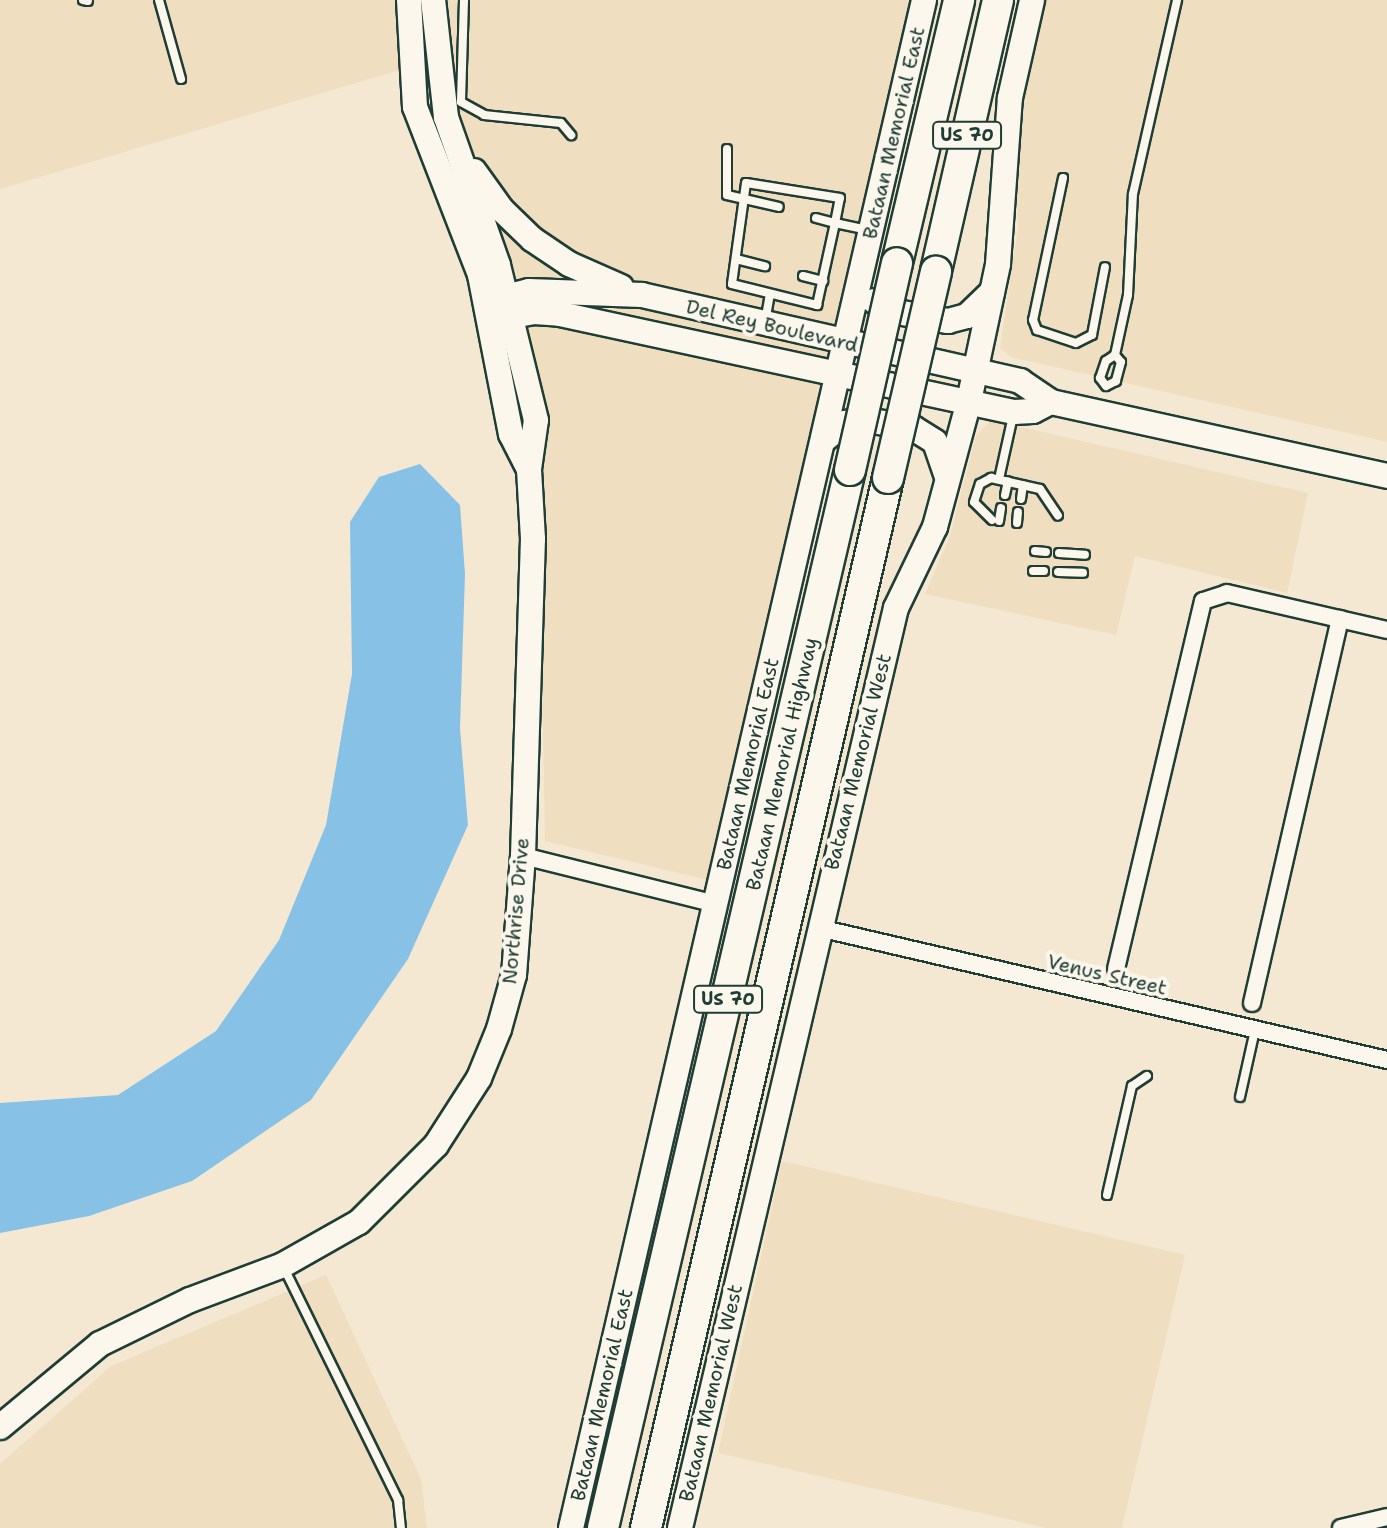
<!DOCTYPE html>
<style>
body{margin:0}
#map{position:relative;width:1387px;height:1528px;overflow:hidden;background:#f4e8d2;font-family:"Shantell Sans",sans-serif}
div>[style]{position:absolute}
.built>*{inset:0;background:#efdec0}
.water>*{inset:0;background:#87c2e6}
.roads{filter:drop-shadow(2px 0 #1f3d34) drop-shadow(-2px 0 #1f3d34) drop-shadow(0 2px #1f3d34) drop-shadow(0 -2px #1f3d34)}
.lane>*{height:8px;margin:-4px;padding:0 4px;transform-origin:4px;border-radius:4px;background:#fbf7ec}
.street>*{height:16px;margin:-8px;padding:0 8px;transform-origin:8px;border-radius:8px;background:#fbf7ec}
.secondary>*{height:24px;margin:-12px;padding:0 12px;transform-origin:12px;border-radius:12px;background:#fbf7ec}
.highway>*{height:30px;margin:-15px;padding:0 15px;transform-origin:15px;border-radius:15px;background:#fbf7ec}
.bridges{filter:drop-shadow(2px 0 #1f3d34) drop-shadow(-2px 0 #1f3d34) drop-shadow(0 2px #1f3d34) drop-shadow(0 -2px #1f3d34)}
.highway-bridge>*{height:30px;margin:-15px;padding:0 15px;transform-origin:15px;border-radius:15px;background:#fbf7ec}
span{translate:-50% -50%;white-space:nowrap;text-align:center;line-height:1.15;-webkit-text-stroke:8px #fbf7ec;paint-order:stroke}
.shield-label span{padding:2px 6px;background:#fbf7ec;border:2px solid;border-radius:6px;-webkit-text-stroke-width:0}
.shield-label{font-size:18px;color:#1f3d34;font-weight:700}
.street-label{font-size:20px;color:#1f3d34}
</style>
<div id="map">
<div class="built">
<div style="clip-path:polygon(0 0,403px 0,406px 68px,0 189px)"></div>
<div style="clip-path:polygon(446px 0,912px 0,708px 880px,545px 841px,537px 373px,451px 114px)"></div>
<div style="clip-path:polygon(1040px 0,1387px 0,1387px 442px,1011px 357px,1000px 348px,1018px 229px,1015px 115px)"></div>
<div style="clip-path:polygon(991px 420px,1308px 493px,1287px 593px,1135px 556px,1116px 635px,925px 594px,950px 536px,976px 436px)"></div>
<div style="clip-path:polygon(782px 1161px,1185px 1255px,1122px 1528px,1046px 1528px,718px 1453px)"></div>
<div style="clip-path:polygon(326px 1275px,421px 1479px,427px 1528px,0 1528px,0 1464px,111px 1366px)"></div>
</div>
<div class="water">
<div style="clip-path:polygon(420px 464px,460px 505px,465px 574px,460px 728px,468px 825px,408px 959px,311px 1100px,192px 1181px,89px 1216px,0 1233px,0 1103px,118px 1095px,216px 1031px,279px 940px,326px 825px,352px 674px,350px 522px,379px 477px)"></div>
</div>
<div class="roads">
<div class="lane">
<div style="left:83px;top:0;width:5px;rotate:11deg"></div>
<div style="left:159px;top:0;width:82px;rotate:74.4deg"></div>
<div style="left:464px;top:0;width:102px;rotate:91.7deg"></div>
<div style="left:461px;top:102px;width:26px;rotate:29deg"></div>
<div style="left:484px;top:115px;width:77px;rotate:5.9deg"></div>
<div style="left:561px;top:123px;width:16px;rotate:50deg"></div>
<div style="left:727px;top:149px;width:46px;rotate:90deg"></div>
<div style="left:727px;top:195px;width:53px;rotate:13deg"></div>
<div style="left:1063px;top:178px;width:145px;rotate:101.9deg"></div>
<div style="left:1033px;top:320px;width:11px;rotate:68deg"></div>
<div style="left:1037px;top:330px;width:41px;rotate:18.4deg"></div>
<div style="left:1076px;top:343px;width:18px;rotate:-27deg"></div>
<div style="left:1092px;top:335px;width:69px;rotate:-79.2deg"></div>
<div style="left:816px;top:218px;width:20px;rotate:15deg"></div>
<div style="left:835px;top:223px;width:25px;rotate:-79deg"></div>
<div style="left:840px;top:198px;width:95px;rotate:-170.9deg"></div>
<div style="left:746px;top:183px;width:102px;rotate:97.9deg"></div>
<div style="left:732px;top:284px;width:88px;rotate:13.9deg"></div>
<div style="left:817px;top:305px;width:84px;rotate:-77.6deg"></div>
<div style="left:835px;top:223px;width:33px;rotate:12deg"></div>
<div style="left:736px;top:259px;width:30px;rotate:14deg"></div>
<div style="left:803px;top:276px;width:21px;rotate:14deg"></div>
<div style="left:765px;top:322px;width:27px;rotate:-80deg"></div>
<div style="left:1115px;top:355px;width:9px;rotate:49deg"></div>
<div style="left:1121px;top:362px;width:20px;rotate:105deg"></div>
<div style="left:1116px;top:381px;width:11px;rotate:153deg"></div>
<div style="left:1106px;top:386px;width:10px;rotate:-127deg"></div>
<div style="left:1100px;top:378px;width:18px;rotate:-71deg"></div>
<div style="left:1106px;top:361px;width:11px;rotate:-34deg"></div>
<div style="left:1115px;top:355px;width:61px;rotate:-77.8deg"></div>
<div style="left:1128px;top:295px;width:101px;rotate:-87.2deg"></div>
<div style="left:1133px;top:194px;width:199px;rotate:-77.2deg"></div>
<div style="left:999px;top:479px;width:65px;rotate:-77.5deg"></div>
<div style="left:1005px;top:495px;width:14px;rotate:-78deg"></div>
<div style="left:1021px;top:499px;width:14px;rotate:-82deg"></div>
<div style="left:992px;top:520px;width:25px;rotate:-135deg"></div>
<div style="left:974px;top:502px;width:19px;rotate:-72deg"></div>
<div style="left:980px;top:484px;width:13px;rotate:-29deg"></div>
<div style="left:991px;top:478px;width:50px;rotate:12.7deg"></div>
<div style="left:1040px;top:489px;width:32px;rotate:56deg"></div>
<div style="left:999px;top:521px;width:13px;rotate:-81deg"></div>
<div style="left:1017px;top:523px;width:11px;rotate:-85deg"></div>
<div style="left:1035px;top:551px;width:11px;rotate:5deg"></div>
<div style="left:1059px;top:553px;width:26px;rotate:4deg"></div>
<div style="left:1033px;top:571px;width:11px"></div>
<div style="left:1058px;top:572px;width:25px;rotate:2deg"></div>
<div style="left:1240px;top:1097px;width:69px;rotate:-77.4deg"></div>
<div style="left:1107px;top:1195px;width:112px;rotate:-77.1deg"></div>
<div style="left:1132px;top:1086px;width:18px;rotate:-34deg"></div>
<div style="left:283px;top:1266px;width:261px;rotate:63.8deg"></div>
<div style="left:398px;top:1500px;width:28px;rotate:84deg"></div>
</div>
<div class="street">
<div style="left:523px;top:856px;width:199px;rotate:14deg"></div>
<div style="left:819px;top:928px;width:583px;rotate:13.08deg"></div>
<div style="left:1116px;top:969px;width:378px;rotate:-76.7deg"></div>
<div style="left:1203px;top:601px;width:25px;rotate:-18deg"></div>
<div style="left:1227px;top:593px;width:164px;rotate:13deg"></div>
<div style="left:1252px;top:1003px;width:394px;rotate:-77.1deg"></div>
<div style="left:1341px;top:1528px;width:47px;rotate:-13.4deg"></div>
</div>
<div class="secondary">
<div style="left:409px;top:0;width:107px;rotate:86.8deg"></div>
<div style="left:415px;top:107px;width:180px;rotate:68.8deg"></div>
<div style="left:480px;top:275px;width:162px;rotate:79deg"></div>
<div style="left:511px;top:434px;width:39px;rotate:63deg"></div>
<div style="left:474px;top:171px;width:48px;rotate:54.3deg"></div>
<div style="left:502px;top:210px;width:42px;rotate:44deg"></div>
<div style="left:532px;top:239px;width:45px;rotate:34deg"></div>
<div style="left:569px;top:264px;width:57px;rotate:23.9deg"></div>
<div style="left:874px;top:301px;width:20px;rotate:30deg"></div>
<div style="left:891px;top:311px;width:58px;rotate:10deg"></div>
<div style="left:948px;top:321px;width:20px;rotate:-15deg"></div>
<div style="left:967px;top:316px;width:35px;rotate:-44deg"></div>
<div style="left:486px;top:302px;width:44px;rotate:-14.3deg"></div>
<div style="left:529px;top:291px;width:113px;rotate:2deg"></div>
<div style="left:642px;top:295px;width:388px;rotate:12.8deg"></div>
<div style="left:1020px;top:381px;width:37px;rotate:34deg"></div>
<div style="left:1051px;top:402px;width:344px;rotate:12.4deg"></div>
<div style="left:491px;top:320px;width:44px;rotate:-10.5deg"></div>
<div style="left:534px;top:312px;width:26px;rotate:4deg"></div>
<div style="left:560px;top:314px;width:464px;rotate:12.2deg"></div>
<div style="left:1014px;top:412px;width:19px;rotate:-3deg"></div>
<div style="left:1033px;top:411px;width:20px;rotate:-27deg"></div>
<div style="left:824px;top:440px;width:27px;rotate:-39deg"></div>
<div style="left:845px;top:423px;width:22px;rotate:-8deg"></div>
<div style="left:867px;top:420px;width:47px;rotate:9.9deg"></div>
<div style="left:913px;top:428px;width:26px;rotate:32deg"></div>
<div style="left:935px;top:442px;width:36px;rotate:71deg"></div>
<div style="left:0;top:1427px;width:130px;rotate:-39.7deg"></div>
<div style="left:100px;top:1344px;width:100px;rotate:-26.1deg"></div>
<div style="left:190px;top:1300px;width:99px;rotate:-20.6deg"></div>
<div style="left:283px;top:1265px;width:87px;rotate:-29.5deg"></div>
<div style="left:359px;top:1222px;width:109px;rotate:-45deg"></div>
<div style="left:436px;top:1145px;width:80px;rotate:-57.3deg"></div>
<div style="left:479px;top:1078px;width:53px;rotate:-67.8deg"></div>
<div style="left:499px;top:1029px;width:56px;rotate:-74.5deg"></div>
<div style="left:514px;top:975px;width:119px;rotate:-85.7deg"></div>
<div style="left:523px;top:856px;width:317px;rotate:-88.2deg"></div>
<div style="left:533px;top:539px;width:70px;rotate:-93.3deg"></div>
<div style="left:529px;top:469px;width:49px;rotate:-81.9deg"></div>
<div style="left:536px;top:420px;width:160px;rotate:-103.8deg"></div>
<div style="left:498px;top:265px;width:157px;rotate:-109.4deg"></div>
<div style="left:446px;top:117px;width:118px;rotate:-96.3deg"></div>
<div style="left:571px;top:1528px;width:1568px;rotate:-76.99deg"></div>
<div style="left:680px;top:1528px;width:945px;rotate:-76.79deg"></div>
<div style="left:896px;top:608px;width:90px;rotate:-64.3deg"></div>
<div style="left:935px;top:527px;width:131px;rotate:-74.9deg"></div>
<div style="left:969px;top:401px;width:140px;rotate:-78deg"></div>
<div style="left:998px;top:264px;width:166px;rotate:-85.9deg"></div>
<div style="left:1010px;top:98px;width:100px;rotate:-77.3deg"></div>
</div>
<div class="highway">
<div style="left:897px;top:263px;width:270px;rotate:-76.7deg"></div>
<div style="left:936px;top:271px;width:278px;rotate:-77.1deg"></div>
<div style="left:603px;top:1528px;width:1086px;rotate:-76.86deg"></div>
<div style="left:646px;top:1528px;width:1078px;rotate:-77.02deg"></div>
</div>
</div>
<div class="bridges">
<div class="highway-bridge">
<div style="left:850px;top:470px;width:212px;rotate:-77.2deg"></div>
<div style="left:888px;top:478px;width:212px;rotate:-76.9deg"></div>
</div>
</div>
<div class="shield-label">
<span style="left:967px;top:135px">US 70</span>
<span style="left:728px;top:999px">US 70</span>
</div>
<div class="street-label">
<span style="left:894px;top:133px;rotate:-77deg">Bataan Memorial East</span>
<span style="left:772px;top:326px;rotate:13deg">Del Rey Boulevard</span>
<span style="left:858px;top:762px;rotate:-76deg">Bataan Memorial West</span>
<span style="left:748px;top:764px;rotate:-77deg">Bataan Memorial East</span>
<span style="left:782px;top:764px;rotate:-77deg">Bataan Memorial Highway</span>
<span style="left:516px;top:911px;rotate:-85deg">Northrise Drive</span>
<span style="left:1107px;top:975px;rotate:13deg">Venus Street</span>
<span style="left:711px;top:1393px;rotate:-77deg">Bataan Memorial West</span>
<span style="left:602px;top:1395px;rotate:-77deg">Bataan Memorial East</span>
</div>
</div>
